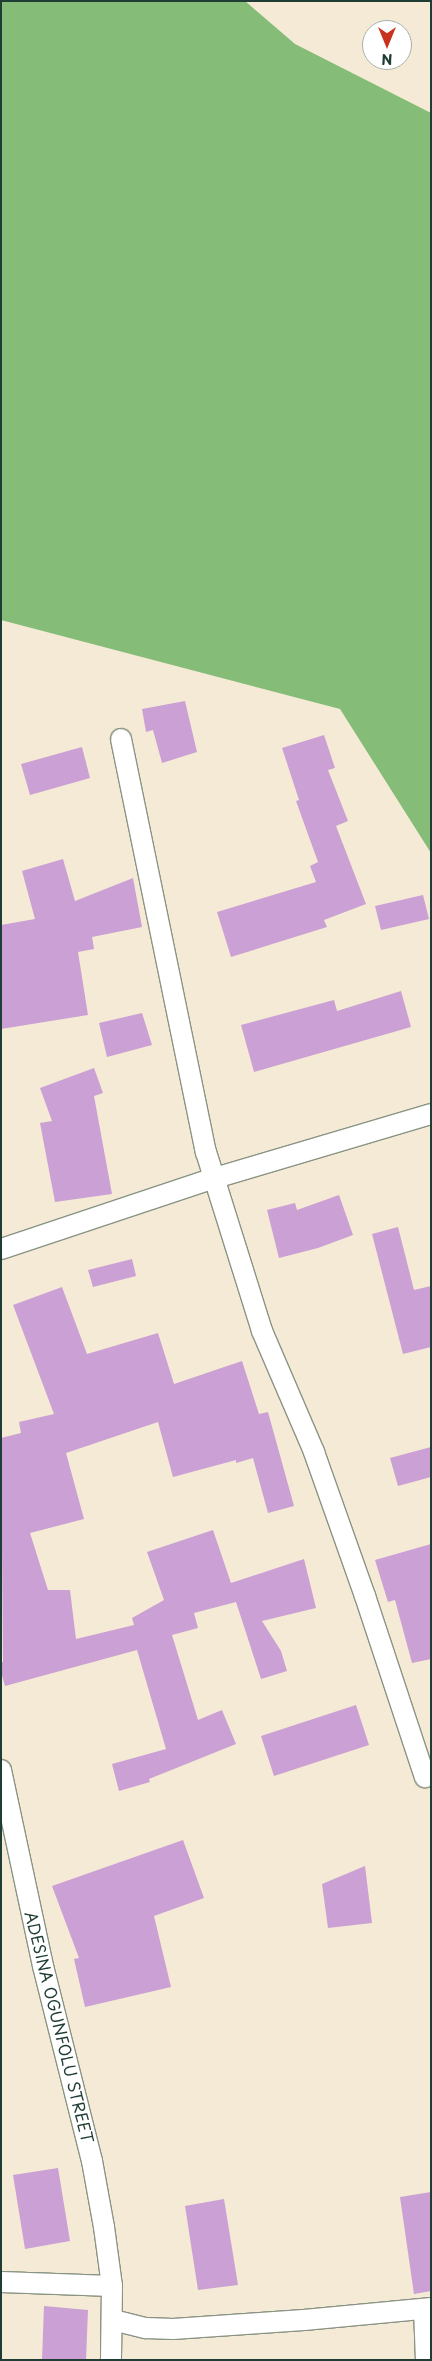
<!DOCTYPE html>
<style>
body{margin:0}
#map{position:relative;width:432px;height:2361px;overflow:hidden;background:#f5ead5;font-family:"Playpen Sans",sans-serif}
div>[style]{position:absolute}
.forest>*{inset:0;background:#84bc78}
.building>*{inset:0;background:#cba0d5}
.roads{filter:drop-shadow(1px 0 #8a9484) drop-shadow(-1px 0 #8a9484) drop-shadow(0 1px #8a9484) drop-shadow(0 -1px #8a9484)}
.street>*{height:20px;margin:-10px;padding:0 10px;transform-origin:10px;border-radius:10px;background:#fff}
span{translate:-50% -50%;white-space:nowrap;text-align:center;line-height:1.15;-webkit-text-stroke:4px #fff;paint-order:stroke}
.street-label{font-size:16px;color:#1f3d34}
.frame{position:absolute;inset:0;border:2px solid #1f3d34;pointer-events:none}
.north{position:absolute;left:362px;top:20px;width:50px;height:50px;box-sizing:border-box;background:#fff;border:1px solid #a5b1ae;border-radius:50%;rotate:180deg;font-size:14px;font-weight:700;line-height:20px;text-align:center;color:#1f3d34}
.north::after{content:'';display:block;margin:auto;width:18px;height:22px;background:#c8321e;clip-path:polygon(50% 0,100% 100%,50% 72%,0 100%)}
</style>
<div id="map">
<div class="forest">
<div style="clip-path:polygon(1px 1px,245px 1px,295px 44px,431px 113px,431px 853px,340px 709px,1px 620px)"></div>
</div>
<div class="building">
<div style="clip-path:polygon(185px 701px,197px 752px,162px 763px,153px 730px,146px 732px,142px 709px)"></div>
<div style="clip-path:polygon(324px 735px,335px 768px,328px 770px,348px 821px,336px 826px,366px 904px,324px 920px,327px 927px,231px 957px,217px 912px,316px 882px,310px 866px,318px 862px,296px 801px,299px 800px,282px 748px)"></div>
<div style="clip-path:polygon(82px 747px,90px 778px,30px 795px,21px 764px)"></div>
<div style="clip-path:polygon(63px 859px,75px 901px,133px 878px,142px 927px,92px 937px,94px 949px,78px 952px,88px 1015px,1px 1029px,1px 925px,35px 919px,22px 871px)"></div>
<div style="clip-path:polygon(423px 895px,429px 919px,381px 930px,375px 906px)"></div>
<div style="clip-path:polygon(401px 991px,411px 1027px,254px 1072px,241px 1025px,334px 1000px,337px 1011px)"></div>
<div style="clip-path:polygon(142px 1013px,152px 1045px,107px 1057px,99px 1023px)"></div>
<div style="clip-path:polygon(94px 1068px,103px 1093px,94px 1096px,112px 1194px,55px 1202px,40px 1123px,52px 1121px,40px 1088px)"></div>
<div style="clip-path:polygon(339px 1195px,353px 1235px,318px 1248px,279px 1258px,267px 1210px,295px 1203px,297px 1210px)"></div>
<div style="clip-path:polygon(398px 1227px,414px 1290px,431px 1286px,431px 1347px,403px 1354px,372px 1234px)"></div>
<div style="clip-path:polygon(132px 1259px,136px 1276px,93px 1287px,88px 1270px)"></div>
<div style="clip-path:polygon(62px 1287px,87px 1354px,158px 1333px,174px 1384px,242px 1361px,259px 1414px,268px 1412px,294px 1506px,268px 1513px,253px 1458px,236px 1463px,236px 1460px,173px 1477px,158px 1422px,66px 1453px,84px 1519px,30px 1533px,48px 1590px,70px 1590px,76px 1639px,134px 1625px,132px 1618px,164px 1600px,147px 1552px,213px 1530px,231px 1583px,304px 1559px,316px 1608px,262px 1621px,281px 1651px,287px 1671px,261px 1679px,236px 1602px,194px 1613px,198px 1628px,172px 1635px,198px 1720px,222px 1710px,236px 1744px,149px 1779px,150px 1782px,119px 1791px,112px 1764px,166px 1749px,137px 1650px,5px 1686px,1px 1672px,1px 1662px,3px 1662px,1px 1438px,21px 1433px,19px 1422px,54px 1414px,13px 1305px)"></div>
<div style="clip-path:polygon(431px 1447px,431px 1477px,398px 1486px,390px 1458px)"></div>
<div style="clip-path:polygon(431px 1544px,431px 1659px,412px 1663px,395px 1600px,388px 1602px,375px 1560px)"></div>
<div style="clip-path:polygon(356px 1705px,369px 1745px,274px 1776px,261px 1736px)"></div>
<div style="clip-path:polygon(183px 1840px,204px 1898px,154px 1916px,171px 1987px,85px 2007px,74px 1959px,79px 1958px,52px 1886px)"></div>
<div style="clip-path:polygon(365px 1866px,372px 1923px,328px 1928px,322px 1884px)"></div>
<div style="clip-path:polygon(58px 2168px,70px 2241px,25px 2249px,13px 2175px)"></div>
<div style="clip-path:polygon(431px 2192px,431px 2291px,414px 2294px,400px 2197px)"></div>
<div style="clip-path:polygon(224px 2199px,238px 2285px,198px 2290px,185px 2206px)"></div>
<div style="clip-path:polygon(44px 2306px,88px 2310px,86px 2360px,42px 2360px)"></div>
</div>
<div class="roads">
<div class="street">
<div style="left:121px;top:739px;width:422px;rotate:78.4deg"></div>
<div style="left:206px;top:1152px;width:188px;rotate:72.6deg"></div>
<div style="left:262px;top:1331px;width:132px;rotate:66.7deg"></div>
<div style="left:314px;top:1452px;width:153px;rotate:70.5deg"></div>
<div style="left:365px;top:1596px;width:191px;rotate:71.7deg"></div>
<div style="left:1px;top:1249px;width:225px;rotate:-18.4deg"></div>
<div style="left:215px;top:1178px;width:225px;rotate:-16.5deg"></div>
<div style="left:1px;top:1770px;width:200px;rotate:77.9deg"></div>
<div style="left:43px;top:1966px;width:201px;rotate:75.9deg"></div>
<div style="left:92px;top:2161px;width:67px;rotate:79.7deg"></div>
<div style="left:104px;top:2227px;width:60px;rotate:82.3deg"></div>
<div style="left:112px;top:2286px;width:74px;rotate:90.8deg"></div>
<div style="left:1px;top:2282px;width:111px;rotate:2.1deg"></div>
<div style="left:424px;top:2309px;width:51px;rotate:87.8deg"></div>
<div style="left:113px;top:2320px;width:34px;rotate:14deg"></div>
<div style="left:146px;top:2328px;width:27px;rotate:2deg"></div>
<div style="left:173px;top:2329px;width:131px;rotate:-3.9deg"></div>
<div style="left:304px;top:2320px;width:128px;rotate:-5.4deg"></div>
</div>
</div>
<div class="street-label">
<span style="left:60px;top:2027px;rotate:76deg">ADESINA OGUNFOLU STREET</span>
</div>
<div class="frame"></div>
<div class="north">N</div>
</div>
